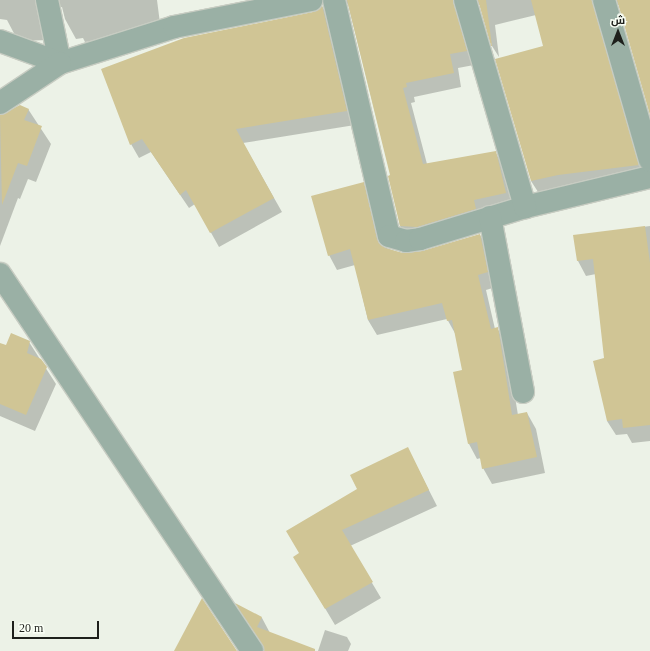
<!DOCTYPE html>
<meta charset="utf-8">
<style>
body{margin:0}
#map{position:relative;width:650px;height:651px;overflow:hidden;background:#ecf2e7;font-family:"Times New Roman",Cairo,serif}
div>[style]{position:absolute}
.shadow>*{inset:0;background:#0003}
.building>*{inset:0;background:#d0c595}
.roads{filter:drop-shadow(1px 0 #c7ccc2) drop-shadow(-1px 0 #c7ccc2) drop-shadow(0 1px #c7ccc2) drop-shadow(0 -1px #c7ccc2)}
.minor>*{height:22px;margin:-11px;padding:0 11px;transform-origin:11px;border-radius:11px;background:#9ab0a5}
span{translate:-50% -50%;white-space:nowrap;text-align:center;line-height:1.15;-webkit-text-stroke:3px #fafff6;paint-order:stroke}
.north{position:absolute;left:598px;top:12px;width:40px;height:40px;-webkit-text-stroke:3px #fafff6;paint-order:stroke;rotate:0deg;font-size:11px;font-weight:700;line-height:16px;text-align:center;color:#1e201c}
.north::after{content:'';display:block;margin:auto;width:14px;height:18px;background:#1e201c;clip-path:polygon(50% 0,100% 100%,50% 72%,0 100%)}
.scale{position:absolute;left:12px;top:621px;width:87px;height:18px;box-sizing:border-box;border:2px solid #1e201c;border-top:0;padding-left:5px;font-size:12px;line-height:14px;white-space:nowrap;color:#1e201c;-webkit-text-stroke:3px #fafff6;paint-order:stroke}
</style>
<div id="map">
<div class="shadow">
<div style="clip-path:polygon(0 0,157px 0,161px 31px,85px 42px,83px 38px,76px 39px,65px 19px,62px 7px,50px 10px,49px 40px,18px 41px,7px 20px,0 19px)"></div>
<div style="clip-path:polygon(270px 0,650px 0,650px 111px,619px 5px,610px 2px,644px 171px,540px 195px,531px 181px,544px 46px,536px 15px,495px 25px,499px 57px,492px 46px,480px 5px,471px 2px,474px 65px,458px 68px,461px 87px,414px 97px,415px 102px,411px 103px,427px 164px,495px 152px,504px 167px,514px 207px,409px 240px,400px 226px,391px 176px,348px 4px,340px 2px)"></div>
<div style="clip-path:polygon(322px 6px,330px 20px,355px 125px,243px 143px,282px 212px,219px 247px,195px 204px,189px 208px,151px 152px,139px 158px,131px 144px)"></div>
<div style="clip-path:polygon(28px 109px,51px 144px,36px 182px,28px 179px,20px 199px,18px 198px,0 246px,0 116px)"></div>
<div style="clip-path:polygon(363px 183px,372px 199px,384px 247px,402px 254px,424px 252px,480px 235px,489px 250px,496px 287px,486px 290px,495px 329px,497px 328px,506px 343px,518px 415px,527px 413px,536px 429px,545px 473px,492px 484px,483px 468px,481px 458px,477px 459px,469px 444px,463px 371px,456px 335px,447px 319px,377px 335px,368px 320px,355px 265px,337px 270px,329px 255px)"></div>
<div style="clip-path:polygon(650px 226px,650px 441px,632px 443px,627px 434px,616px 435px,607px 421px,605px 359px,596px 274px,586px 276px,578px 261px,574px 236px)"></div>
<div style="clip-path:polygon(29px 342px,56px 384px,35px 431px,0 416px,0 344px,7px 347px)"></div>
<div style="clip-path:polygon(408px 449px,437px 506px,350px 546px,381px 598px,335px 625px,304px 573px,301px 553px,358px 490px)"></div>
<div style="clip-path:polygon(238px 606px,262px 618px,270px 633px,288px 651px,265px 651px)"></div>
<div style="clip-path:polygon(325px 630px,347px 637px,351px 644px,348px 651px,318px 651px)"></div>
</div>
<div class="building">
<div style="clip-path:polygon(347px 0,453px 0,467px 51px,450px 54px,454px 73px,406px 83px,407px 87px,403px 88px,423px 164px,496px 151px,506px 193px,474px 200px,476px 209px,417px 227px,400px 226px,388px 176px,390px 175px)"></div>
<div style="clip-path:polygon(478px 0,486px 0,492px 46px,491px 46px)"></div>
<div style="clip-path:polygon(531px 0,592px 0,639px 165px,558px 175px,531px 181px,495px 59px,543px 46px)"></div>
<div style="clip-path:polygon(617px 0,650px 0,650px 115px)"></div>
<div style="clip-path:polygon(322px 5px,347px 111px,236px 129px,274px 198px,210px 233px,186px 190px,180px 195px,142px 139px,130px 145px,101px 69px,184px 38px,313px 12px)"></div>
<div style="clip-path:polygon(20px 105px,29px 109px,24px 120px,42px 126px,27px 166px,18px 163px,2px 205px,0 115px)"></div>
<div style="clip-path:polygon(364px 182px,377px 239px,385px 248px,403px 253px,422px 251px,480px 234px,488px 272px,478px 275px,491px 329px,498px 327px,512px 415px,527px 412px,537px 457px,482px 469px,477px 442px,468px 444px,453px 372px,462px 370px,452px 320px,447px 321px,442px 303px,368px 320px,350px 249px,328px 256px,311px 196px)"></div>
<div style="clip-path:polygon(645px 226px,650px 263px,650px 425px,623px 428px,622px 419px,607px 421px,593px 361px,604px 358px,593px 259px,577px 261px,573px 235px)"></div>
<div style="clip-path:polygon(11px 333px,30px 341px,27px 353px,41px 359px,47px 367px,26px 415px,0 404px,0 343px,6px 345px)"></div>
<div style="clip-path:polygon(408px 447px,429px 490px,342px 530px,373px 582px,325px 609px,293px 557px,299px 553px,286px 531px,357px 489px,350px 475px)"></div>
<div style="clip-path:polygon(202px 598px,237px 651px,174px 651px)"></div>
<div style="clip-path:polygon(235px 603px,262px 617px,257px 627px,315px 649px,315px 651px,264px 651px)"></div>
</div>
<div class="roads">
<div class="minor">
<div style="left:47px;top:0;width:64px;rotate:78.3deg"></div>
<div style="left:60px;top:63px;width:120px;rotate:-17.5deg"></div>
<div style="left:174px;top:27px;width:140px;rotate:-11.1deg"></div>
<div style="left:334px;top:0;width:242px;rotate:76.9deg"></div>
<div style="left:389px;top:236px;width:18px;rotate:16deg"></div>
<div style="left:406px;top:241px;width:14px;rotate:-8deg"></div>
<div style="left:420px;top:239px;width:110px;rotate:-16.9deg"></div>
<div style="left:525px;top:207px;width:129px;rotate:-13.5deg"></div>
<div style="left:465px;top:0;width:216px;rotate:73.8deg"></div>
<div style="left:604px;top:0;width:166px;rotate:74deg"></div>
<div style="left:0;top:41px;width:64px;rotate:20.1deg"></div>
<div style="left:60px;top:63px;width:72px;rotate:146.3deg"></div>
<div style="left:490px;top:217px;width:178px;rotate:79.3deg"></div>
<div style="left:0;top:274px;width:453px;rotate:56.2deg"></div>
</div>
</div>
<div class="north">ش</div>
<div class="scale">20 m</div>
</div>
